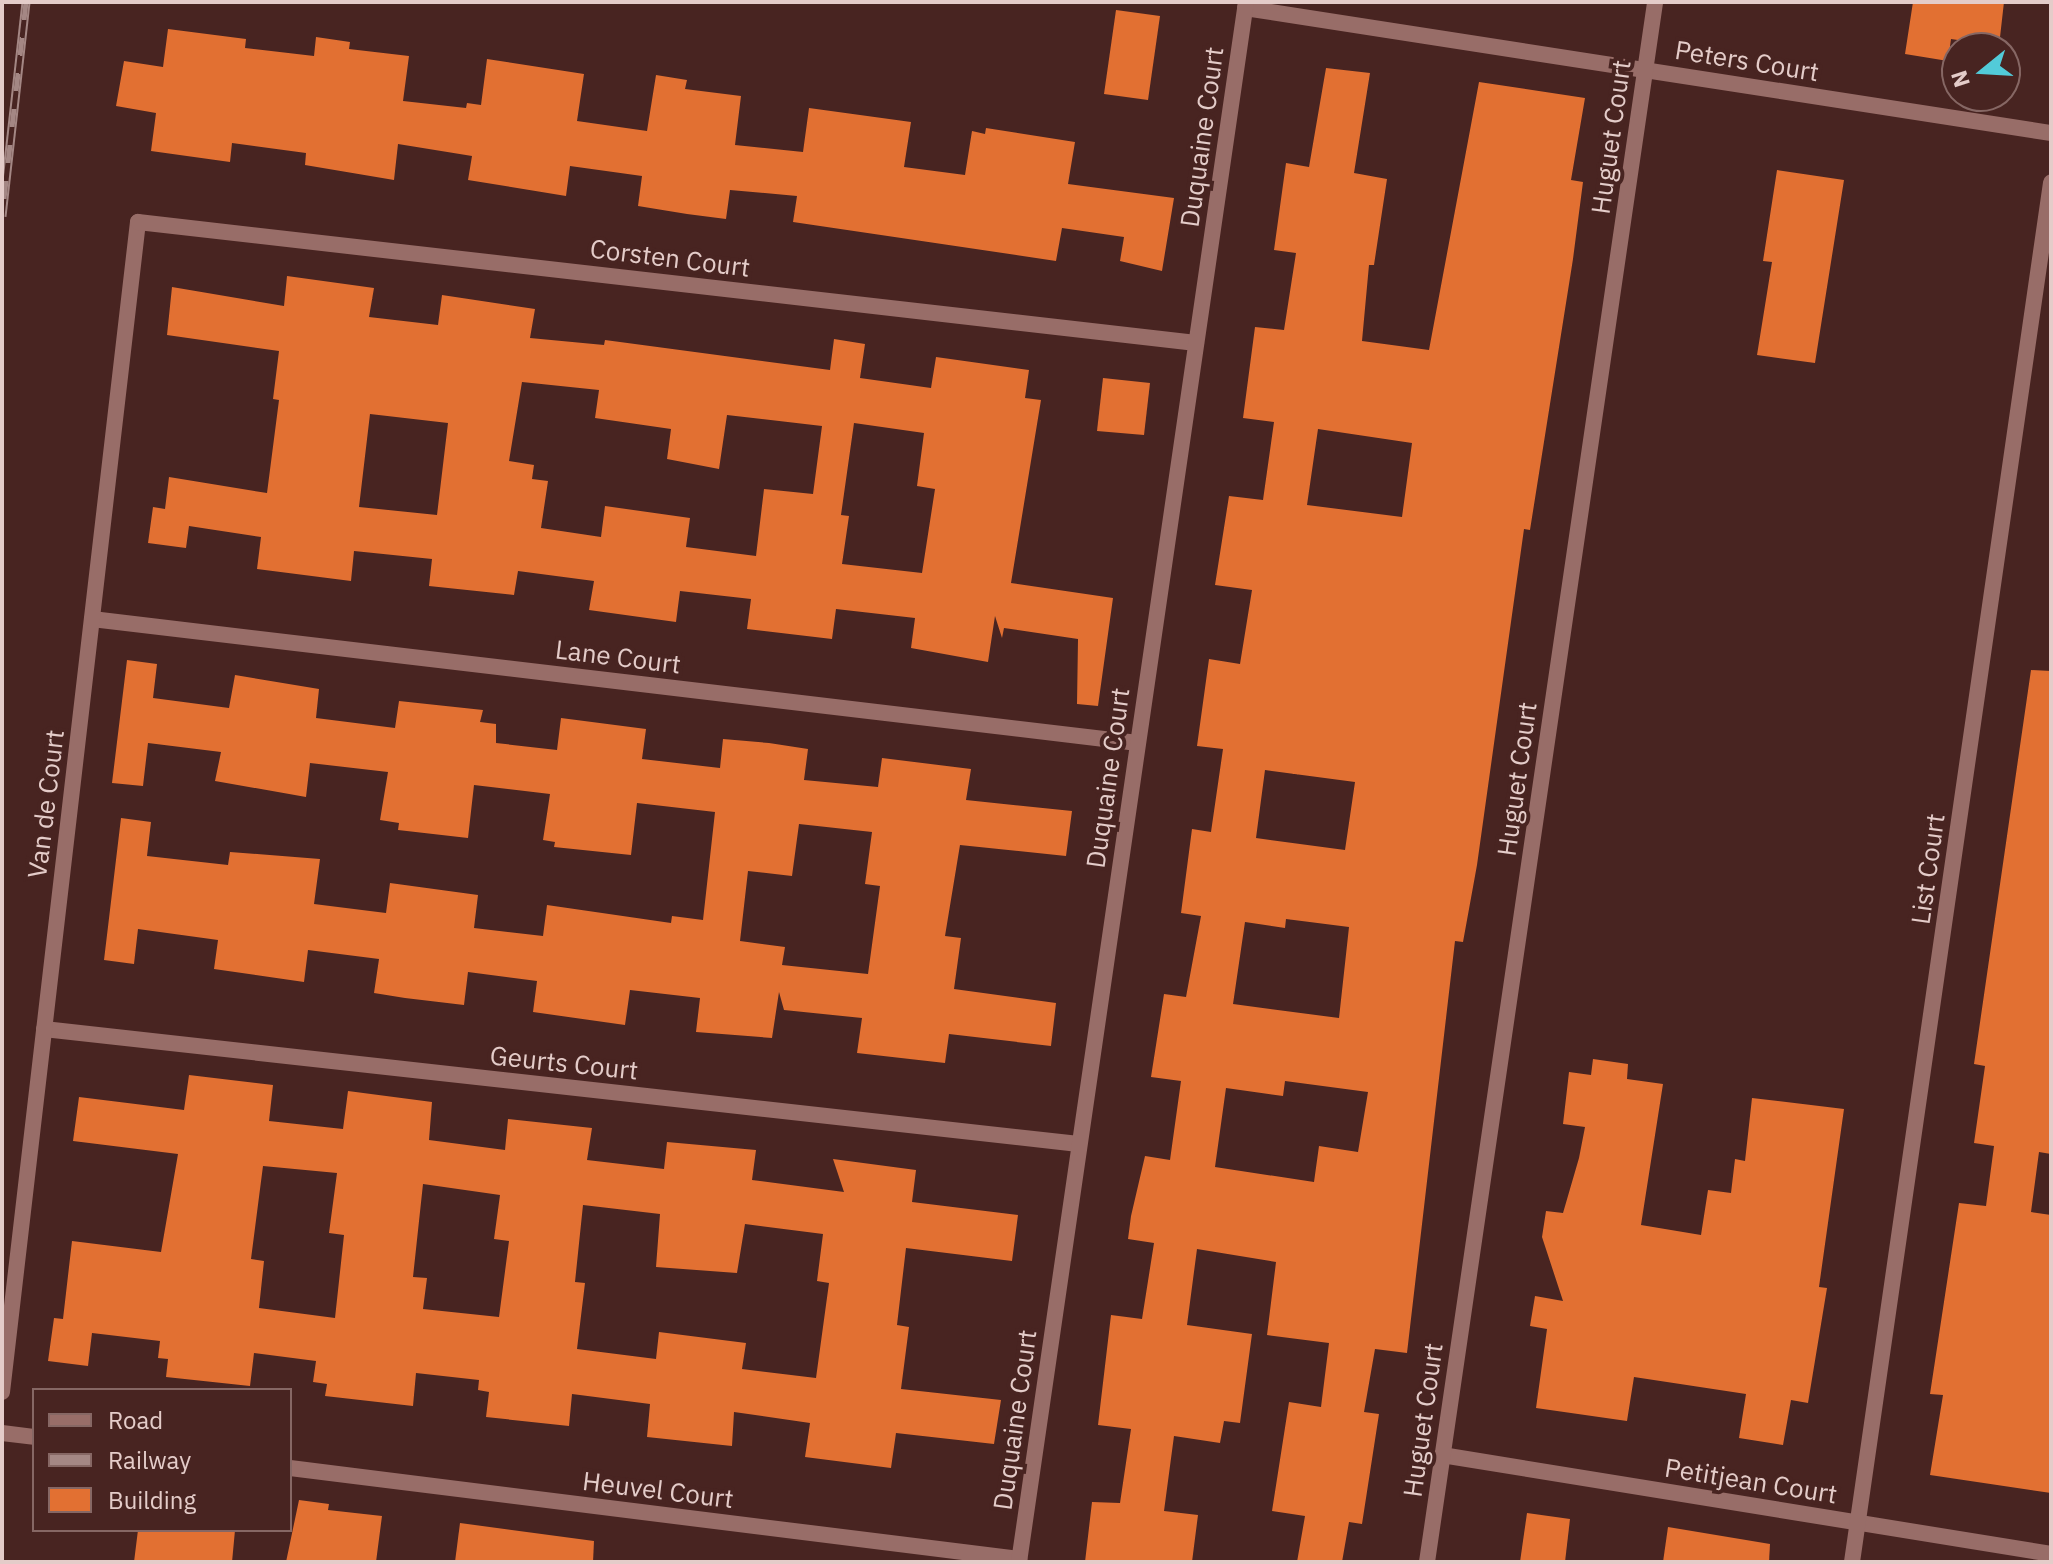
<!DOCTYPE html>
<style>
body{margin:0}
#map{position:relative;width:2053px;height:1564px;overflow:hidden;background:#482421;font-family:"IBM Plex Sans",sans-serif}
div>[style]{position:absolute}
.building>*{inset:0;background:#e27032}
.street>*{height:16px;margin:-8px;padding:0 8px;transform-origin:8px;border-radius:8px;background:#986d68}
.rail>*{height:9px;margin-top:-4.5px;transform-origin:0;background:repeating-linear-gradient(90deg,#482421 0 18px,#a48784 0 36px);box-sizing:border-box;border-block:2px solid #a48784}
span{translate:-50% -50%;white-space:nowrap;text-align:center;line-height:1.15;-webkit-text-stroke:8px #482421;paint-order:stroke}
.street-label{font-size:26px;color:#e4ccc9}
.frame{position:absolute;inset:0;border:4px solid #e4ccc9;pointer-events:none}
.legend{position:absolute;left:32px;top:1388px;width:260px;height:144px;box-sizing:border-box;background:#482421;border:2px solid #866764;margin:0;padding:10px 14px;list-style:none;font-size:24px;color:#e4ccc9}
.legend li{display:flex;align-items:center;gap:16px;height:40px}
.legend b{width:40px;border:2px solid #866764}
.north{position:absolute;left:1941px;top:32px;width:80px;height:80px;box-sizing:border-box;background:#482421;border:2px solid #866764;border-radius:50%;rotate:252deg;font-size:22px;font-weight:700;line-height:32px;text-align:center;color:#e4ccc9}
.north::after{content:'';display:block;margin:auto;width:28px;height:36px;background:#52cbd9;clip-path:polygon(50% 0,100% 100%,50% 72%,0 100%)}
</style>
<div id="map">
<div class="building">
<div style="clip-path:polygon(1913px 2px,2004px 2px,1999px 46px,1951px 39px,1948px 61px,1905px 54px)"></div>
<div style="clip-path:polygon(1116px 10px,1160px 16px,1148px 100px,1104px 94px)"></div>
<div style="clip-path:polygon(168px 29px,246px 39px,245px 48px,314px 56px,316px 37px,350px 42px,349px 49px,409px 56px,403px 101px,466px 108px,467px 103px,481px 105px,487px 59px,584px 74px,577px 121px,647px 131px,656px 75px,687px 80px,685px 89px,741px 96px,735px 145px,803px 152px,809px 108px,911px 122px,904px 167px,965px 175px,972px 131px,985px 134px,986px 128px,1075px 142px,1068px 184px,1174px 198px,1162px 271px,1120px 261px,1124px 237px,1062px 228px,1056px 261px,793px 222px,797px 196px,730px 190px,726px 219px,687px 214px,638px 206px,642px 176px,570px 166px,566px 196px,468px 180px,472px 156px,398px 144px,394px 180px,305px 165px,306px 153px,232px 143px,230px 162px,151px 151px,156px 113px,116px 106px,124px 61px,163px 67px)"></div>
<div style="clip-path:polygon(evenodd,1326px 68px,1370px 73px,1354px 173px,1387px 179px,1374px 265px,1369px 265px,1362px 341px,1429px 350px,1479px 82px,1585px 98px,1571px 180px,1583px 182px,1573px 259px,1530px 530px,1524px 529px,1477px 865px,1463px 942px,1455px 941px,1407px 1353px,1375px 1349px,1364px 1412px,1379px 1414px,1362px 1524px,1349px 1522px,1342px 1562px,1297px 1562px,1305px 1516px,1272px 1511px,1289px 1402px,1321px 1407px,1329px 1343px,1267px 1335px,1276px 1262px,1197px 1249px,1187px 1325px,1252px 1334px,1240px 1423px,1224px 1421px,1220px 1443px,1174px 1436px,1164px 1511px,1198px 1515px,1192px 1562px,1085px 1562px,1092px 1502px,1120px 1503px,1131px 1429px,1098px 1425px,1111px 1315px,1142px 1319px,1154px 1243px,1128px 1239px,1131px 1216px,1145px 1156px,1170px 1160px,1181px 1081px,1151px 1077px,1164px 994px,1186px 997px,1201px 916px,1181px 913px,1192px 829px,1211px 832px,1223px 749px,1197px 746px,1209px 659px,1240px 664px,1252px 590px,1215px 585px,1229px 496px,1263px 500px,1274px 422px,1243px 418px,1255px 327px,1284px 330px,1296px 253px,1274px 250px,1286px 163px,1309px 167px,1326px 68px,1318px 429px,1412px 443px,1402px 517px,1307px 505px,1318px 429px,1326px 68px,1265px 770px,1355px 782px,1345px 850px,1256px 838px,1265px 770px,1326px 68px,1286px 919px,1349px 927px,1339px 1018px,1233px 1004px,1245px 922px,1285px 928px,1286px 919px,1326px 68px,1285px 1081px,1368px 1092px,1358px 1152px,1319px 1146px,1314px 1182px,1215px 1167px,1226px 1088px,1283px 1096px,1285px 1081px)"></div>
<div style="clip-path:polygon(1777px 170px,1844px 180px,1815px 363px,1757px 355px,1772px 262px,1763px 261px)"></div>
<div style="clip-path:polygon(evenodd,287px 276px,374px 288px,369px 317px,438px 325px,442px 295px,535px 309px,530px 338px,604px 345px,605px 340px,830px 370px,834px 339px,865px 344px,860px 378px,931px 388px,936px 357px,1029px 370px,1025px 398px,1041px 400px,1011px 583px,1113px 598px,1098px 706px,1077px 704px,1078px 639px,1004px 628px,1002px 638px,995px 616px,988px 662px,911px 648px,915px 618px,836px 609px,832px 639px,747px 629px,751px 599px,680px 591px,676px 622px,589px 610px,594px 581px,518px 571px,514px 595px,429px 586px,432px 559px,354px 551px,351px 581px,257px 569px,261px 537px,189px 526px,186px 548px,148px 543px,153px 507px,165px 509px,169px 477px,267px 493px,279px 400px,273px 399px,279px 351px,167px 335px,172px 287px,284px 306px,287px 276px,522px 382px,599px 390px,595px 418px,671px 429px,667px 459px,719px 469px,727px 415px,822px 426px,813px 494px,764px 489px,756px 556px,686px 547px,690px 518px,605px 506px,601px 537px,541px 528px,548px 481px,532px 479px,534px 465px,509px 461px,522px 382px,287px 276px,370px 414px,448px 423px,437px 515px,359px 507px,370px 414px,287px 276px,854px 423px,924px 433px,917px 486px,935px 489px,922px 573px,842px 564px,849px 516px,841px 515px,854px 423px)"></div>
<div style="clip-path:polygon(1103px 378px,1150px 383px,1144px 435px,1097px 431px)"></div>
<div style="clip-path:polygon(evenodd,127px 660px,157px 664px,153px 698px,229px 708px,235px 675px,319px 689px,316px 718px,395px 728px,399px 701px,483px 710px,480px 722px,496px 724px,496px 743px,557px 750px,561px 718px,646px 729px,642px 759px,720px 768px,723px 739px,769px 743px,808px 749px,804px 780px,878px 787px,882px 758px,971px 769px,966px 800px,1072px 811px,1066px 856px,960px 845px,945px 936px,961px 938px,954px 989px,1056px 1003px,1051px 1046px,949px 1034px,945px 1063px,857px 1053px,862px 1018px,784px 1010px,779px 992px,772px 1038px,696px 1032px,700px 998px,630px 990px,625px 1025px,533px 1012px,537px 981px,468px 972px,464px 1005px,405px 998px,374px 993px,379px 959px,308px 950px,304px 982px,214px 969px,218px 940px,138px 929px,134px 964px,104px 960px,121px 818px,151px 822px,147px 856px,228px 865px,230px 852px,320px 859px,314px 904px,386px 913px,390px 883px,478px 895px,474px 928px,543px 936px,547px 905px,671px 923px,672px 916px,703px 920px,715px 812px,637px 803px,631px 855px,554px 847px,555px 842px,543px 840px,550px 794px,474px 785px,468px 838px,398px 830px,399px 823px,380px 820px,388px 772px,310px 763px,306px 797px,215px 781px,221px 752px,148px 743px,143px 786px,112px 783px,127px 660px,799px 824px,872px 832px,865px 884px,880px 886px,868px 974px,782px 965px,785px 947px,740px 941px,748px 871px,792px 876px,799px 824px)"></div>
<div style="clip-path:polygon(2031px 670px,2051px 671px,2051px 1154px,2039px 1152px,2031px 1212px,2051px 1215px,2051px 1493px,1930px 1475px,1943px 1395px,1930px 1394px,1959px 1203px,1986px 1206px,1994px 1146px,1974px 1143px,1985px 1066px,1974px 1064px)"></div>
<div style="clip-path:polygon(1593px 1059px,1628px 1064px,1627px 1079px,1663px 1084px,1641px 1225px,1701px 1235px,1708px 1190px,1731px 1193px,1735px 1159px,1745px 1161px,1752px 1098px,1844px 1109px,1819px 1287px,1827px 1288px,1808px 1403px,1791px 1400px,1783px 1445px,1739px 1438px,1746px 1394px,1634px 1377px,1627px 1421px,1536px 1408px,1547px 1329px,1530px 1326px,1535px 1296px,1563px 1301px,1542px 1237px,1546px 1211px,1563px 1213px,1579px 1158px,1585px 1127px,1563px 1124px,1569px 1072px,1591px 1075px)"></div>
<div style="clip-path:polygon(evenodd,189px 1075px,273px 1085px,269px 1121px,343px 1129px,348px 1091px,432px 1102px,429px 1140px,505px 1150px,508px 1119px,592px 1128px,587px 1160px,664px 1169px,667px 1142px,756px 1150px,752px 1180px,844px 1192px,833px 1159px,916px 1170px,912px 1202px,1018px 1215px,1012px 1261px,906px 1248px,897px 1325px,909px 1327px,901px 1389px,1001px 1400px,994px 1444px,896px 1433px,891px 1468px,805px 1457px,810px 1423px,734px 1412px,732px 1446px,647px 1437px,650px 1404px,572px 1394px,569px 1426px,486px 1417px,489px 1392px,478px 1390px,479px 1380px,416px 1373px,413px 1406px,325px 1396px,327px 1384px,313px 1382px,316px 1361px,254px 1353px,250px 1386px,166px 1377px,168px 1359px,158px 1358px,160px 1341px,92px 1333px,88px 1366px,48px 1361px,54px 1318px,63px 1319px,72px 1241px,161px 1252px,178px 1154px,73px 1141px,79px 1097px,184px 1110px,189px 1075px,263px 1166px,337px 1173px,329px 1233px,344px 1235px,335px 1318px,259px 1308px,264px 1261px,251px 1259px,263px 1166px,189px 1075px,423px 1184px,500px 1195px,494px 1239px,509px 1241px,499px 1317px,423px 1309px,427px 1278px,413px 1277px,423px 1184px,189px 1075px,583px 1205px,660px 1214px,656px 1267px,737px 1273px,745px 1224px,823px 1234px,817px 1281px,829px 1283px,816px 1378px,742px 1369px,746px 1343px,659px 1332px,656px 1359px,577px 1349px,585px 1283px,575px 1282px,583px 1205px)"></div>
<div style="clip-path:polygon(299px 1500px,329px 1504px,328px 1510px,382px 1516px,376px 1562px,286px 1562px)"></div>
<div style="clip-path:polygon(1527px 1513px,1570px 1519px,1565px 1562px,1520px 1562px)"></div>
<div style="clip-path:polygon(460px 1523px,594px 1541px,593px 1562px,455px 1562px)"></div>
<div style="clip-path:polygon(1668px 1527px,1770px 1544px,1769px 1562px,1663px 1562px)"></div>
<div style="clip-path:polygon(138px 1530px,235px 1530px,232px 1562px,134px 1562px)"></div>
</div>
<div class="street">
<div style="left:1245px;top:8px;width:816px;rotate:8.82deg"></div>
<div style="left:92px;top:619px;width:1053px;rotate:6.76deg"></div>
<div style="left:44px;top:1029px;width:1041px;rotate:6.34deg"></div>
<div style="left:2px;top:1392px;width:1178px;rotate:-83.37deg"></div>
<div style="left:138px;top:222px;width:1065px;rotate:6.52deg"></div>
<div style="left:2px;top:1433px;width:32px;rotate:7deg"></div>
<div style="left:1442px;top:1455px;width:617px;rotate:9.23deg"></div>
<div style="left:290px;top:1468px;width:735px;rotate:7.12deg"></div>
<div style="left:1019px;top:1562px;width:1576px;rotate:-81.72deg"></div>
<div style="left:1427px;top:1562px;width:1577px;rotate:-81.68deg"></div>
<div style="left:1852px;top:1562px;width:1394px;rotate:-81.79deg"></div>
</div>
<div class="rail">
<div style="left:2px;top:216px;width:215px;rotate:-83.6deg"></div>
</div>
<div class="street-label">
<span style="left:1747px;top:61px;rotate:9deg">Peters Court</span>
<span style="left:1202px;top:137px;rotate:-82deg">Duquaine Court</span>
<span style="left:1611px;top:137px;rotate:-82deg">Huguet Court</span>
<span style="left:670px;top:258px;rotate:7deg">Corsten Court</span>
<span style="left:618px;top:657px;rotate:7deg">Lane Court</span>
<span style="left:1108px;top:778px;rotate:-82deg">Duquaine Court</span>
<span style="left:1517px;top:779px;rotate:-82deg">Huguet Court</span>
<span style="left:46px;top:804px;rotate:-83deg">Van de Court</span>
<span style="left:1928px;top:869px;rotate:-82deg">List Court</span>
<span style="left:564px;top:1063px;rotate:6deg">Geurts Court</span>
<span style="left:1015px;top:1420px;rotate:-82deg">Duquaine Court</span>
<span style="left:1423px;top:1420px;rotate:-82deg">Huguet Court</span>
<span style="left:1751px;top:1481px;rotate:9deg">Petitjean Court</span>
<span style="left:658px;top:1490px;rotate:7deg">Heuvel Court</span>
</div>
<div class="frame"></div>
<ul class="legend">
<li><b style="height:10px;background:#986d68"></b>Road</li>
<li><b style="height:10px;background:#a48784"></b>Railway</li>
<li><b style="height:22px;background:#e27032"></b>Building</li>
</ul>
<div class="north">N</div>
</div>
